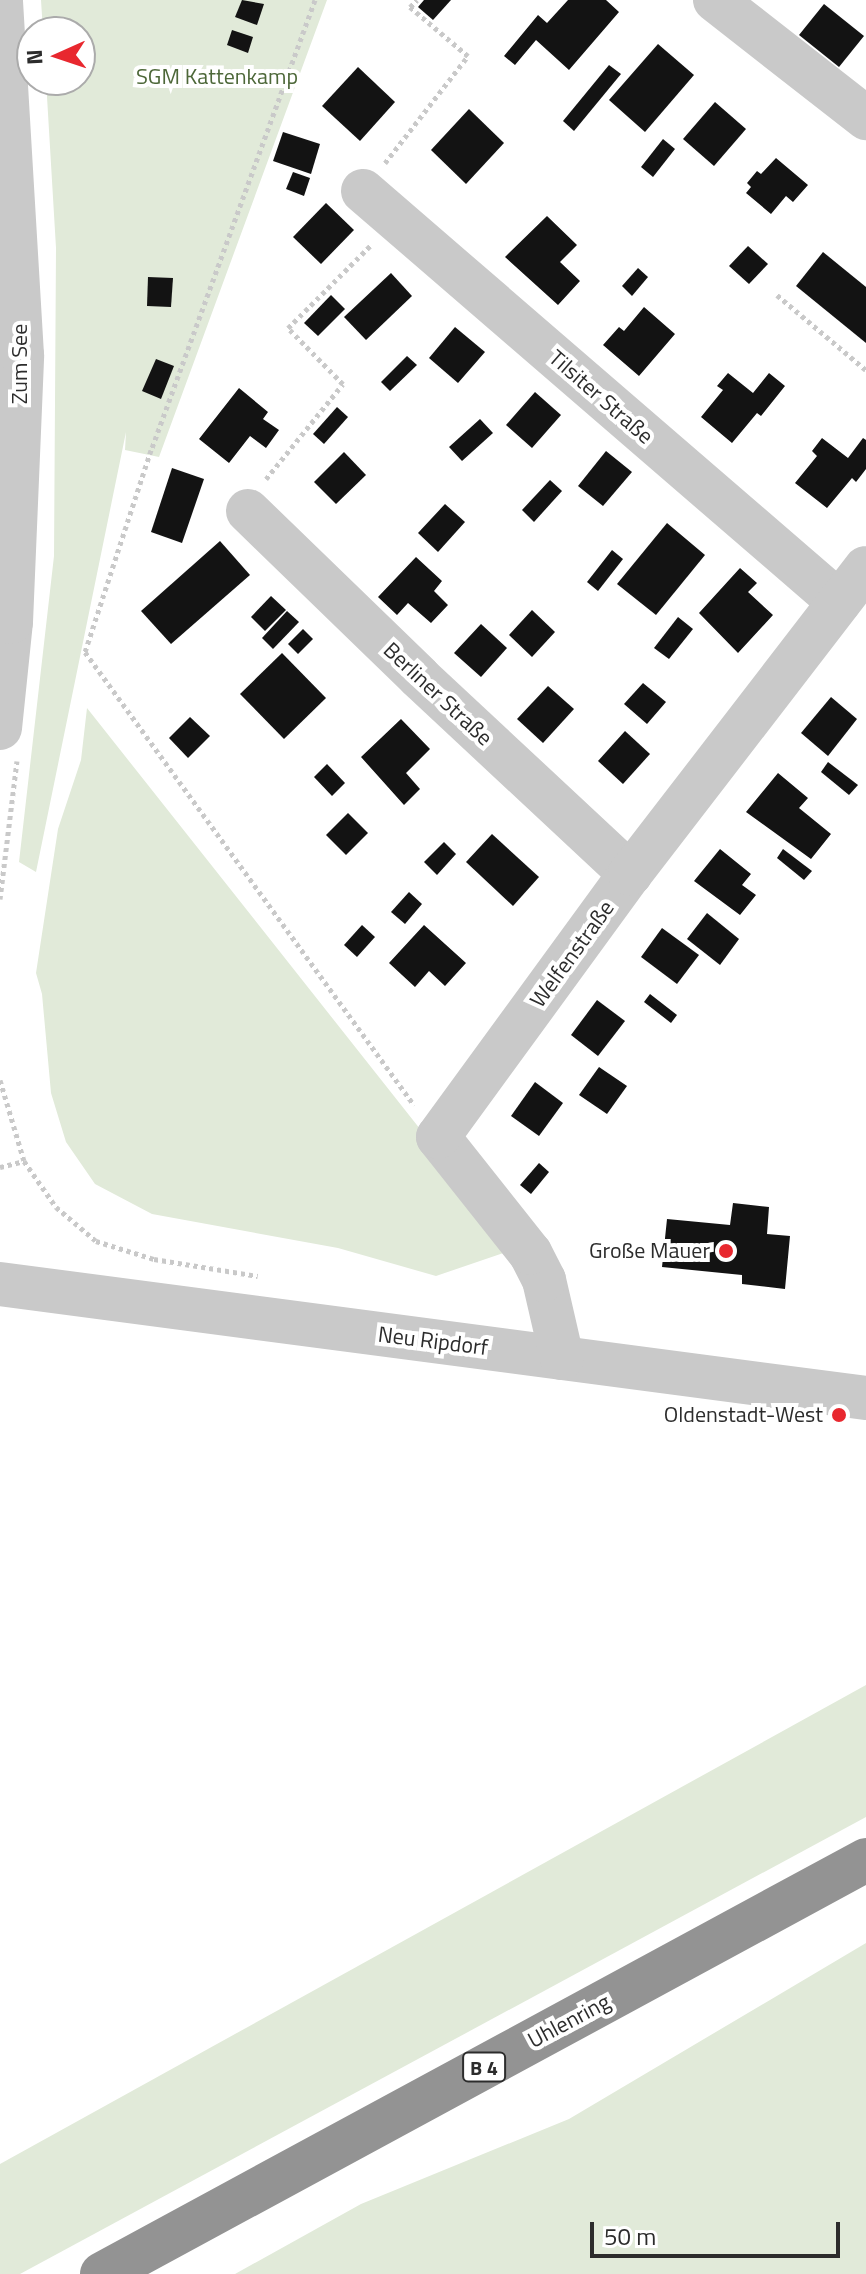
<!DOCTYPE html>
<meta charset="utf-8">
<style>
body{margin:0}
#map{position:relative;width:866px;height:2274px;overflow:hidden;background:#fff;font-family:"Titillium Web",sans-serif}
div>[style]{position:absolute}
.green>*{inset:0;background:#e1ead9}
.building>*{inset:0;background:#131313}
.path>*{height:5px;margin-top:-2.5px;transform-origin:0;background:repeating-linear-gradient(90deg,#c9c9c9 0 4px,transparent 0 8px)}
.minor>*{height:44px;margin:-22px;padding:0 22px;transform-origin:22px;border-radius:22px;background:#c9c9c9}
.highway>*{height:44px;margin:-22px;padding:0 22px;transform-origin:22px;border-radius:22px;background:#939393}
.dots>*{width:22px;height:22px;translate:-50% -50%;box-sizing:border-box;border:4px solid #fff;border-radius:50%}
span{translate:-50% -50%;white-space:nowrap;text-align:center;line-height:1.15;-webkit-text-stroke:8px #fff;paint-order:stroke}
.shield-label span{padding:2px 6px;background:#fff;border:2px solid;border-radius:6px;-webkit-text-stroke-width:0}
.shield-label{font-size:20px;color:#2c2c2c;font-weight:700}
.park-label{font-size:22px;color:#4d6839}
.street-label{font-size:22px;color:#2c2c2c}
.poi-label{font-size:22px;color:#2c2c2c}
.right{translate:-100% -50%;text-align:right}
.north{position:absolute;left:16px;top:16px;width:80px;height:80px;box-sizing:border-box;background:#fff;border:2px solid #ababab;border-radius:50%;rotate:267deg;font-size:22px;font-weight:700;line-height:32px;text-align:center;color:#2c2c2c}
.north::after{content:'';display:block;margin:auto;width:28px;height:36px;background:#e8282f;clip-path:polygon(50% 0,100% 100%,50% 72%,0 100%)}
.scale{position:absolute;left:590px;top:2222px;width:250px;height:36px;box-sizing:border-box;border:4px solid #2c2c2c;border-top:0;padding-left:10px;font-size:24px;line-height:28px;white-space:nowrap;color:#2c2c2c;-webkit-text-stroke:6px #fff;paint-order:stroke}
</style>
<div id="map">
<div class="green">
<div style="clip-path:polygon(41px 0,327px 0,159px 457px,125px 450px,126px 432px,36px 872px,19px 862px,54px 556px,56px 248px,46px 80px,80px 80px,80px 32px,43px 32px)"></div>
<div style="clip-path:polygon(87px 708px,515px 1249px,436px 1276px,338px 1248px,152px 1214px,95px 1184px,66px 1142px,51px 1093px,42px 994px,36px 973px,58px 829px,81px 760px)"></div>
<div style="clip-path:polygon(866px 1685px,866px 1817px,20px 2274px,0 2274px,0 2164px)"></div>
<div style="clip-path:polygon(866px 1943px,866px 2274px,235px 2274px,361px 2204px,569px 2119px)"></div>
</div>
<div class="building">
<div style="clip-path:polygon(242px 0,264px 4px,257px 25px,235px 17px)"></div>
<div style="clip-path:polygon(424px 0,451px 0,433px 20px,418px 7px)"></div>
<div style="clip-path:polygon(568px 0,606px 0,619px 12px,569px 70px,536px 40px,515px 65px,504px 56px,538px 15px,547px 23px)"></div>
<div style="clip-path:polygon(824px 4px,864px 36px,839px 67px,799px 35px)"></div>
<div style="clip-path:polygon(232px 30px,253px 37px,248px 53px,227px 45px)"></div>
<div style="clip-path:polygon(658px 44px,694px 75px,645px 132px,609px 100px)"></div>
<div style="clip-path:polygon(609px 65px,621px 74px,574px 131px,563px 121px)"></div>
<div style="clip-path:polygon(358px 67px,395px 102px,360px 141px,322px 106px)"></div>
<div style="clip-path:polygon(715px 102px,746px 129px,714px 166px,683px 139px)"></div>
<div style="clip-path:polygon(469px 109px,504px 143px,466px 184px,431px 150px)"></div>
<div style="clip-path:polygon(283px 132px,320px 144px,311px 174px,273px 161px)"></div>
<div style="clip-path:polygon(663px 139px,675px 149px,653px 177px,641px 167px)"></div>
<div style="clip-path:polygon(776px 158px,808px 185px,793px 202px,786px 196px,771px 214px,746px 193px,751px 187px,747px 183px,757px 171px,761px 174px)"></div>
<div style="clip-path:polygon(293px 172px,310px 178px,304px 196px,286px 189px)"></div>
<div style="clip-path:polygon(326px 203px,354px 230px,321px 264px,293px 237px)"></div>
<div style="clip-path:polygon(547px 216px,577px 245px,560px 262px,580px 281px,558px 305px,505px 257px)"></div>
<div style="clip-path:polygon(748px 246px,768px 264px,749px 284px,729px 266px)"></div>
<div style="clip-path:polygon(823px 252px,866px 287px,866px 343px,796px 286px)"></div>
<div style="clip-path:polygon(638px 268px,648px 277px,632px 296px,622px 286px)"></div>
<div style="clip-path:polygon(391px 273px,412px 296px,366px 340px,344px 317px)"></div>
<div style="clip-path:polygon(148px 277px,173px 278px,171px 307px,147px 306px)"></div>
<div style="clip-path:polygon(331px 295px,345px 309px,318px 336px,304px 323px)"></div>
<div style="clip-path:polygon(644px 307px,675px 334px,639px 376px,603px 345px,619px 327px,624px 331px)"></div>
<div style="clip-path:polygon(455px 327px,485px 352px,458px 383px,429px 358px)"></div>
<div style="clip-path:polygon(407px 356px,417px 365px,390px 391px,381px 382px)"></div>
<div style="clip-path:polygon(156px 359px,174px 366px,161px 399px,142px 391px)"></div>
<div style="clip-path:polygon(728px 373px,753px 393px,769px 373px,785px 386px,761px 416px,757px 413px,732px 443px,701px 417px,723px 390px,717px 386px)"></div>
<div style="clip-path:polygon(239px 388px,268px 412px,263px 419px,279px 430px,266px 448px,250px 436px,229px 463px,199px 439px)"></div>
<div style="clip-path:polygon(535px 392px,561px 415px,532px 448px,506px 425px)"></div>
<div style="clip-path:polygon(337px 407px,348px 417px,324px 444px,313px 434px)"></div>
<div style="clip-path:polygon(480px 419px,493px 433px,462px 461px,449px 447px)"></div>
<div style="clip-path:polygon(822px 438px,848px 458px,863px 438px,866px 440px,866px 469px,856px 482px,852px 478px,827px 508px,795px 483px,817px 456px,812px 451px)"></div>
<div style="clip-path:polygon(606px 451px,632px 472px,603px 506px,578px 486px)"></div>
<div style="clip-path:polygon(344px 452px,366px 475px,336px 504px,314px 482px)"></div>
<div style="clip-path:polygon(172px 468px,204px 479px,182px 543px,151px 532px)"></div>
<div style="clip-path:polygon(550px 480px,562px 491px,534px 522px,522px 510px)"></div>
<div style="clip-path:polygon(445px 504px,465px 522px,438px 552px,418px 533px)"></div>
<div style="clip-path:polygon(667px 523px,705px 555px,656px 615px,617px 584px)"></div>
<div style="clip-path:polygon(220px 541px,250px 575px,171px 644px,141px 611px)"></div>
<div style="clip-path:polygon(612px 550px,623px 559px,598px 591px,587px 582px)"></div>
<div style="clip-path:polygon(416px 557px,442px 581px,434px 591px,448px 605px,431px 623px,408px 603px,397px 615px,378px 597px)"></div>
<div style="clip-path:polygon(740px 568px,757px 583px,748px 592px,773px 615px,738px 653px,699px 613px)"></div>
<div style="clip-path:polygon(271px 596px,286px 610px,265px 631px,251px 617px)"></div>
<div style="clip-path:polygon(532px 610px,555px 632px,532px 657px,509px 635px)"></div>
<div style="clip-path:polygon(287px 611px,299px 622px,273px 649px,262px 638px)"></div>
<div style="clip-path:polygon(678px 617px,693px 629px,669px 659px,654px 648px)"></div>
<div style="clip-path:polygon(481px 624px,507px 648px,481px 677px,454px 653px)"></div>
<div style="clip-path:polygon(303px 629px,313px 639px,298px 654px,288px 644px)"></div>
<div style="clip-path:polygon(282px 653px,326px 698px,284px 739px,240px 694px)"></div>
<div style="clip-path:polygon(643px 683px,666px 702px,647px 724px,624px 704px)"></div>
<div style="clip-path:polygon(548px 686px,574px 709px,543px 743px,517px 719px)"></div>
<div style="clip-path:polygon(831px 697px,857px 719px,828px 756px,801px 733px)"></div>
<div style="clip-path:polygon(190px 717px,210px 736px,188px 758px,169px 738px)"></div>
<div style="clip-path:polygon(401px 719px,430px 749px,406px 773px,420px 789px,404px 805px,361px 757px)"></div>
<div style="clip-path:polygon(625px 731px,650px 754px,623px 784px,598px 761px)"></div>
<div style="clip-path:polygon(828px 762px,858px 785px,849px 795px,821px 772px)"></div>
<div style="clip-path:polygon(327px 764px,345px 783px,332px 796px,314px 777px)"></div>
<div style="clip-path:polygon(778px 773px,808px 798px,799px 808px,831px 834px,811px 859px,746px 812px)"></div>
<div style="clip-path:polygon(348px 813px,368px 833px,346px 855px,326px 835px)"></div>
<div style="clip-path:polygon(492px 834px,539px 877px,513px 906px,466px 862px)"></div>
<div style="clip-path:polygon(444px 842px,456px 854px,437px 875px,424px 862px)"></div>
<div style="clip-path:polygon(720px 849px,751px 874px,742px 885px,756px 895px,740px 915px,694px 881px)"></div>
<div style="clip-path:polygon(783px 849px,812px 871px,804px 880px,777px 858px)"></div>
<div style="clip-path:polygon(409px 892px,422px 904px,405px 924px,391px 912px)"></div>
<div style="clip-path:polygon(707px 913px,739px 939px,720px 965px,687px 939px)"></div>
<div style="clip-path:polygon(362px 925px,375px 937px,357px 957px,344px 945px)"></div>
<div style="clip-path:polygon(424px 925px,466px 963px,445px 986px,429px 971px,415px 987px,389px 963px)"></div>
<div style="clip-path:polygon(662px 928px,699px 955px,677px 984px,641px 957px)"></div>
<div style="clip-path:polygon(650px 994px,677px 1015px,671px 1023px,644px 1002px)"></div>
<div style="clip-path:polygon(597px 1000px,625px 1021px,598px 1056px,571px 1035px)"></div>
<div style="clip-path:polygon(599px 1067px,627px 1086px,607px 1114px,579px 1095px)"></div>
<div style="clip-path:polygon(535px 1082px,563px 1103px,539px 1136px,511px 1116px)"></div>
<div style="clip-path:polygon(539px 1163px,549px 1172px,531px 1194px,520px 1185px)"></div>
<div style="clip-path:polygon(733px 1203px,769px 1207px,767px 1234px,790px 1236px,785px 1289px,742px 1284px,742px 1275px,662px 1267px,667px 1219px,730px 1225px)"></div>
</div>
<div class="path">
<div style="left:315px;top:0;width:479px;rotate:110deg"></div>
<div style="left:151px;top:450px;width:213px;rotate:108.1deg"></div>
<div style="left:85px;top:652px;width:560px;rotate:54.01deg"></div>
<div style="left:385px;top:163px;width:135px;rotate:-52.2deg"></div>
<div style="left:468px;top:56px;width:76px;rotate:-139.8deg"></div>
<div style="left:410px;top:7px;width:10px;rotate:-45deg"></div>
<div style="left:777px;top:295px;width:116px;rotate:40.1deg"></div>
<div style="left:266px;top:479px;width:122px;rotate:-51deg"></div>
<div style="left:343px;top:384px;width:78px;rotate:-134.5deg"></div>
<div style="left:288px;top:328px;width:117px;rotate:-45deg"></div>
<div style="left:0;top:899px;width:139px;rotate:-83deg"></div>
<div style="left:0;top:1080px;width:84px;rotate:73.5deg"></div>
<div style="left:24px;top:1161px;width:56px;rotate:55.2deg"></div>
<div style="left:56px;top:1207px;width:52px;rotate:40.4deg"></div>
<div style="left:96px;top:1241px;width:61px;rotate:17.2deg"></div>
<div style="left:154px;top:1259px;width:105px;rotate:9.3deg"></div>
<div style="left:0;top:1167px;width:25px;rotate:-14deg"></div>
</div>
<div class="minor">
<div style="left:715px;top:0;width:192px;rotate:38deg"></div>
<div style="left:363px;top:191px;width:629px;rotate:40.81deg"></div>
<div style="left:248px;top:511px;width:238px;rotate:44.1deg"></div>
<div style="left:419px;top:677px;width:289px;rotate:43deg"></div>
<div style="left:0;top:728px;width:107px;rotate:-84.1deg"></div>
<div style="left:11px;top:622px;width:267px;rotate:-87.6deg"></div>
<div style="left:22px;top:355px;width:356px;rotate:-93.4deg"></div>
<div style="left:0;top:1284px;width:873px;rotate:7.5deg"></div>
<div style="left:562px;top:1358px;width:80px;rotate:-103deg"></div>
<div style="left:544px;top:1280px;width:30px;rotate:-117deg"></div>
<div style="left:530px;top:1253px;width:148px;rotate:-128.4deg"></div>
<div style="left:438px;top:1137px;width:326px;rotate:-53.9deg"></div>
<div style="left:630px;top:874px;width:386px;rotate:-52.4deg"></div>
</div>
<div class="highway">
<div style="left:102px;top:2274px;width:869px;rotate:-28.45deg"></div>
</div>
<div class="dots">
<div style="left:726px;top:1251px;background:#e8282f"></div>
<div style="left:839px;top:1415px;background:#e8282f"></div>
</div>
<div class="shield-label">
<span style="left:484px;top:2067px">B 4</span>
</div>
<div class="park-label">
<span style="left:217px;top:77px">SGM Kattenkamp</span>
</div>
<div class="street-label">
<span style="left:20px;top:364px;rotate:-90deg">Zum See</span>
<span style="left:601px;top:397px;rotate:41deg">Tilsiter Straße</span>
<span style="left:438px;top:694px;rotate:43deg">Berliner Straße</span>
<span style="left:572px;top:954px;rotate:-54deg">Welfenstraße</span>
<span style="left:433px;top:1341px;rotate:7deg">Neu Ripdorf</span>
<span style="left:569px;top:2021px;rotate:-28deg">Uhlenring</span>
</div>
<div class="poi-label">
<span class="right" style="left:710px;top:1251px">Große Mauer</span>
<span class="right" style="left:823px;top:1415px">Oldenstadt-West</span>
</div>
<div class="north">N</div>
<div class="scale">50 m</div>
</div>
